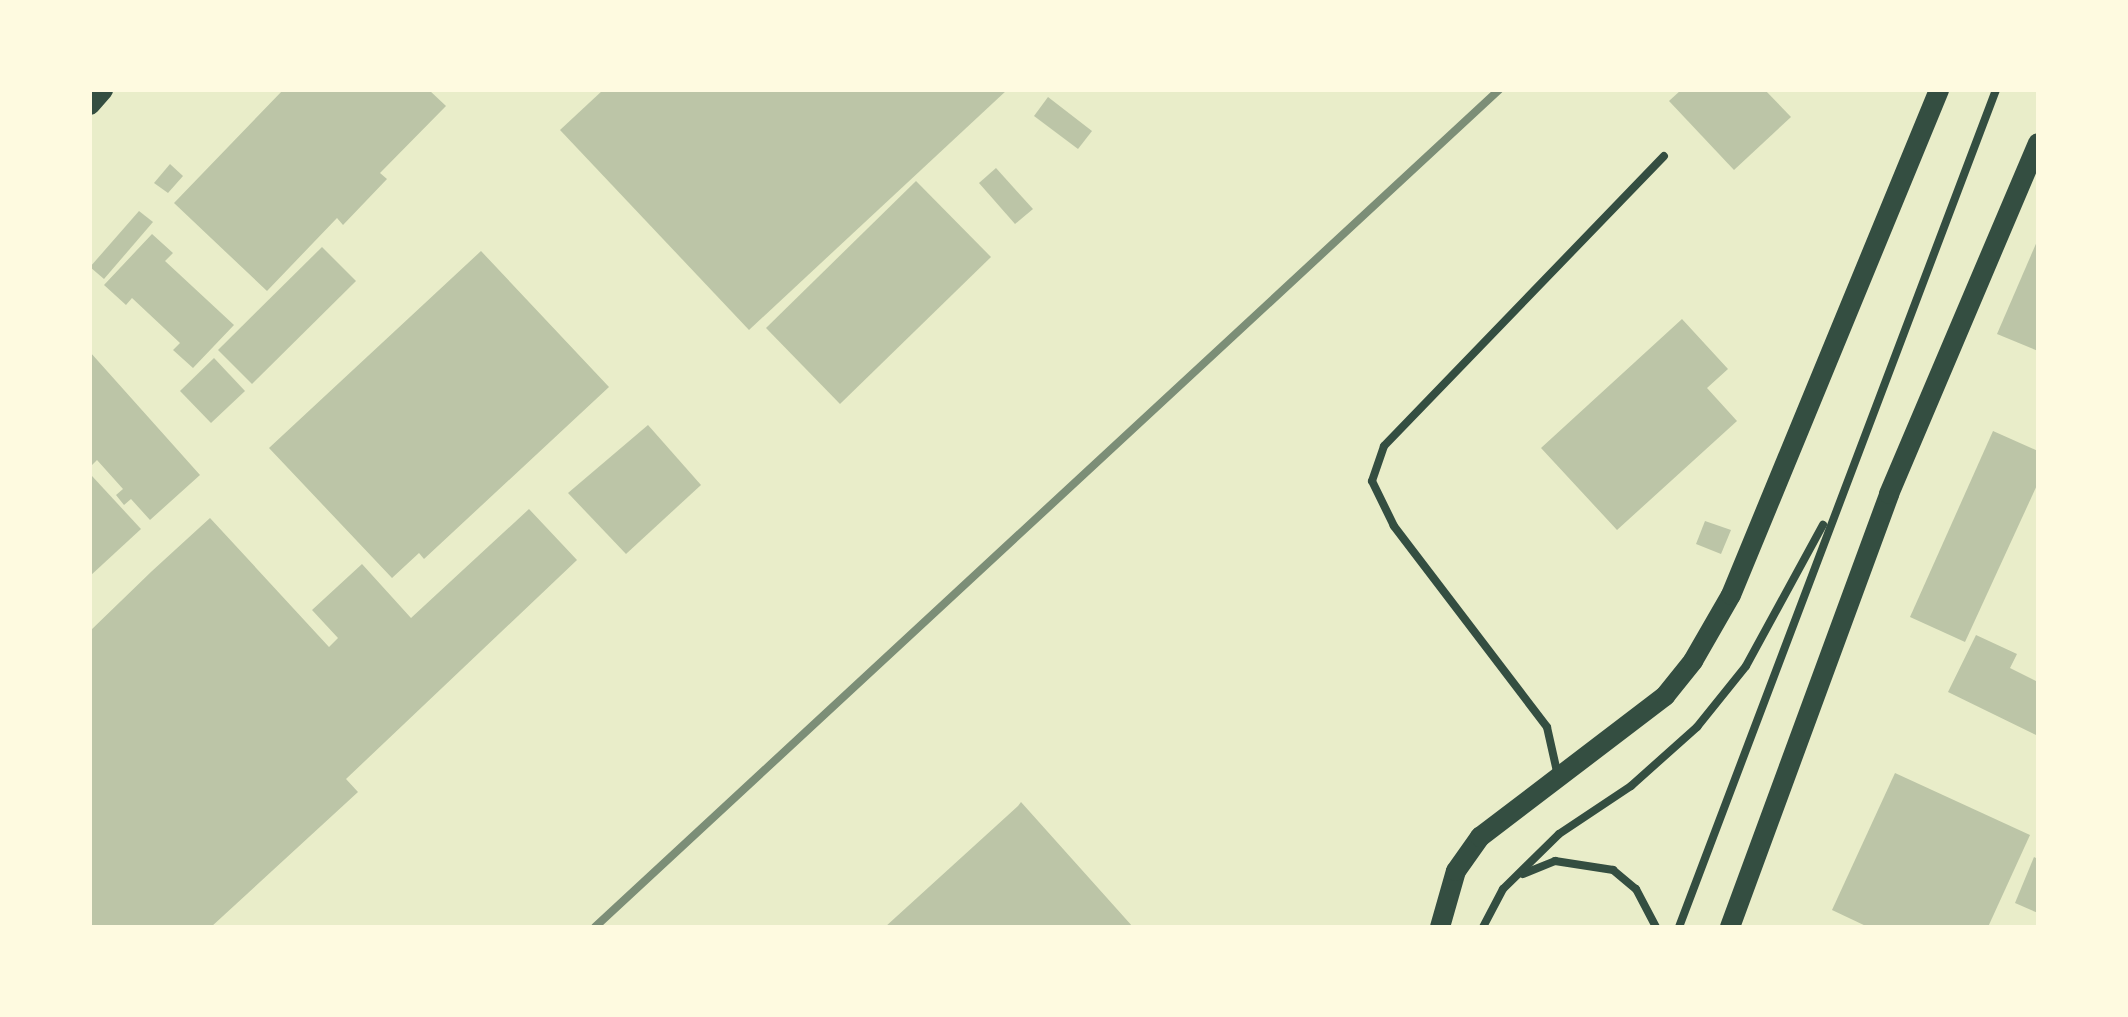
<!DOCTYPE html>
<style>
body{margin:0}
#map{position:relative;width:2128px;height:1017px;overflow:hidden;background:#e9edc9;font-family:Manrope,sans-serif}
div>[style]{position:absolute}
.building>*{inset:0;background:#bcc5a7}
.service>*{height:8px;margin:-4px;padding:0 4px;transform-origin:4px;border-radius:4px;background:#344e41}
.secondary>*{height:20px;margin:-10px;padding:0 10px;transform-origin:10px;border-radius:10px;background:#344e41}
.rail>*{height:8px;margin:-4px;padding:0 4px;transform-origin:4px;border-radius:4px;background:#7c8e77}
span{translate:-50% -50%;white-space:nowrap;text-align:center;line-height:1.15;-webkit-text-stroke:8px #fefae0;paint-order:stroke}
.frame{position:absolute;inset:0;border:92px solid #fefae0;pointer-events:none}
</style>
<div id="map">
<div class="building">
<div style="clip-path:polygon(283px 90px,429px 90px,446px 106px,380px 173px,387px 179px,343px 225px,337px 218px,267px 291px,174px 203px)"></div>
<div style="clip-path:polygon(603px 90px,1007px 90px,749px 330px,560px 130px)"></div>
<div style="clip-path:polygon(1681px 90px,1765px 90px,1791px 117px,1734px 170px,1669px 101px)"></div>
<div style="clip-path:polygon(1048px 97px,1092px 131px,1078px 149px,1034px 116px)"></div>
<div style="clip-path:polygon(170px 164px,183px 176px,168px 193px,154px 183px)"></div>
<div style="clip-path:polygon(996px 168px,1033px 209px,1015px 224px,979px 183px)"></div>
<div style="clip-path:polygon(916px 181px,991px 257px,840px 404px,766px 328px)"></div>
<div style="clip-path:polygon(139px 211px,153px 222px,104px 279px,90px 267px)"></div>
<div style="clip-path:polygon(152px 234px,173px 253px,165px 261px,234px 325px,193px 368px,173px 350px,180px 343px,132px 298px,126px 305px,104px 285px)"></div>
<div style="clip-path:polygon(2038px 239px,2038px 351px,1997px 334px)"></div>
<div style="clip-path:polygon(322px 247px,356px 281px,252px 384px,218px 350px)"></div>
<div style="clip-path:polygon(481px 251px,609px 387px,424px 559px,419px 553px,392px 578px,269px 448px)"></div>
<div style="clip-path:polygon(1682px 319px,1728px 369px,1707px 388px,1737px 421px,1617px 530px,1541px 448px)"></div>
<div style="clip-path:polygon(90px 352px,200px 475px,150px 520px,131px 499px,124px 505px,116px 495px,123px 489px,97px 460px,90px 467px)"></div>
<div style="clip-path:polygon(214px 358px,245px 391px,211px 423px,180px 391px)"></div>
<div style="clip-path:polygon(648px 425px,701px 485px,626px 554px,568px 493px)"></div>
<div style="clip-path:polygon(1993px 431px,2038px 451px,2038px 483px,1965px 642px,1910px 617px)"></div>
<div style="clip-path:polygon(92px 476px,141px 529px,90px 576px,90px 478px)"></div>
<div style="clip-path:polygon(529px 509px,577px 560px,346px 779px,358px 792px,211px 927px,90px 927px,90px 631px,152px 571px,210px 518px,329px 647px,338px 638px,312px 610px,362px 564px,411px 618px)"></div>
<div style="clip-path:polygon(1705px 521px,1731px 530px,1721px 554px,1696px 544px)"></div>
<div style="clip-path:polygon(1976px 635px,2017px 654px,2010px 668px,2038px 682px,2038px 736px,1948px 692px)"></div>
<div style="clip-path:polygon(1895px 773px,2030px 835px,1988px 927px,1868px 927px,1832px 910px)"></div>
<div style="clip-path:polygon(1021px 802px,1133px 927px,885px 927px,1018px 806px)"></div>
<div style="clip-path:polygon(2034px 857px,2038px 859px,2038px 913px,2015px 903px)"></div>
</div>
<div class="service">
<div style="left:1558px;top:776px;width:50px;rotate:-102.7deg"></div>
<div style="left:1547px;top:727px;width:253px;rotate:-127.3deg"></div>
<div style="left:1394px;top:526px;width:50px;rotate:-116.1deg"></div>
<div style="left:1372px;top:481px;width:37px;rotate:-71deg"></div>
<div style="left:1384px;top:446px;width:403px;rotate:-46deg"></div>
<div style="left:1523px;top:874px;width:35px;rotate:-22deg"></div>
<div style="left:1555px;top:861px;width:59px;rotate:8.8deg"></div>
<div style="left:1613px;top:870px;width:30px;rotate:40deg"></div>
<div style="left:1636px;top:889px;width:43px;rotate:62.2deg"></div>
<div style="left:1483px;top:927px;width:43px;rotate:-62.2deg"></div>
<div style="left:1503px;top:889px;width:78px;rotate:-44.5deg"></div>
<div style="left:1559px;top:834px;width:87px;rotate:-33.7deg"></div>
<div style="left:1631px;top:786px;width:89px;rotate:-41.8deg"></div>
<div style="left:1697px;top:727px;width:78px;rotate:-51.2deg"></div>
<div style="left:1746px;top:666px;width:161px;rotate:-61.4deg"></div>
<div style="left:1679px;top:927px;width:895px;rotate:-69.26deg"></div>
</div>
<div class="secondary">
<div style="left:90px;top:105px;width:20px;rotate:-49deg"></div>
<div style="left:1440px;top:927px;width:58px;rotate:-74.1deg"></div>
<div style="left:1456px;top:871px;width:42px;rotate:-54.8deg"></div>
<div style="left:1480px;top:837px;width:233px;rotate:-37.3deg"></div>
<div style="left:1665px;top:696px;width:45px;rotate:-51.3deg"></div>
<div style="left:1693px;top:661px;width:76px;rotate:-60.1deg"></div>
<div style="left:1731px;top:595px;width:546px;rotate:-67.61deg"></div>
<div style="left:1730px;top:927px;width:461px;rotate:-69.8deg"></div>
<div style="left:1889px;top:494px;width:381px;rotate:-67deg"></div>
</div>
<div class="rail">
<div style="left:595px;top:927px;width:1232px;rotate:-42.8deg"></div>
</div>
<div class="frame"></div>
</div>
